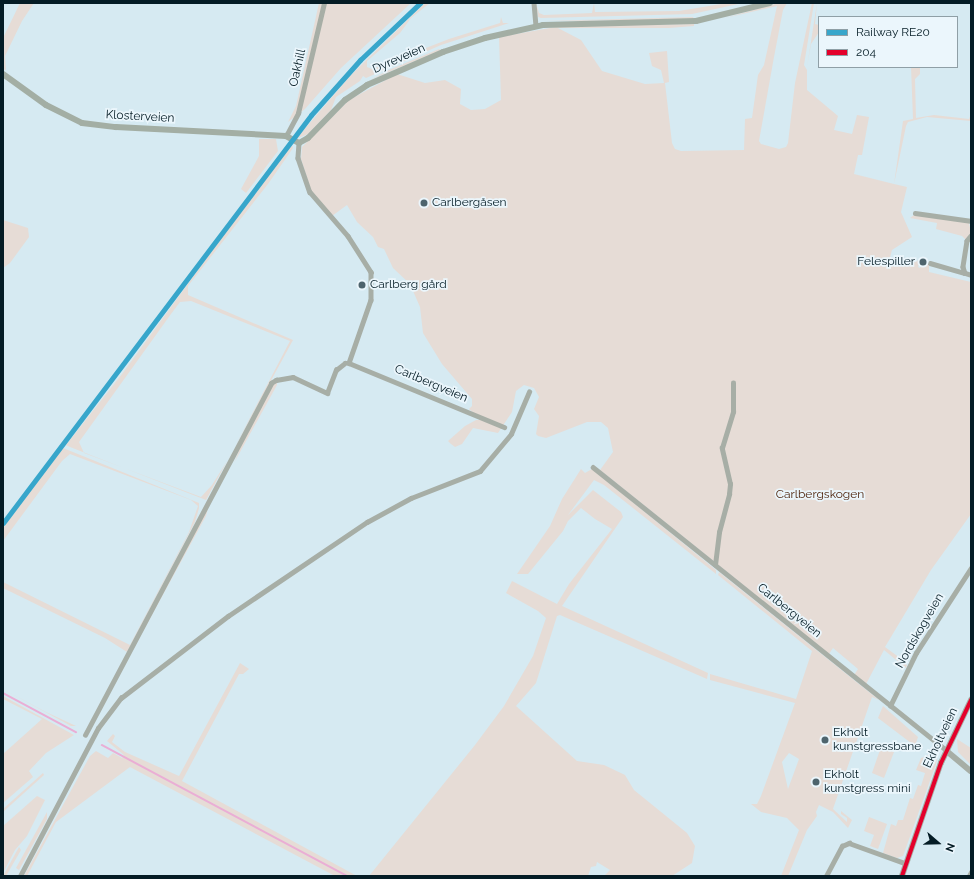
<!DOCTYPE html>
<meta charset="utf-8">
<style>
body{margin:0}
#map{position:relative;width:974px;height:879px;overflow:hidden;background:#d6eaf2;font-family:Raleway,sans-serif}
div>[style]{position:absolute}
.green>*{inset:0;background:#e6dcd6}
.stream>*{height:1.5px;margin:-0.75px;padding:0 0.75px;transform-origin:0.75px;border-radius:0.75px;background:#eaaed5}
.minor>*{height:4.5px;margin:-2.25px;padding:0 2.25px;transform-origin:2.25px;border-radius:2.25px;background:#a7aea6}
.tertiary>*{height:5.5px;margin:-2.75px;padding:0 2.75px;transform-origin:2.75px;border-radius:2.75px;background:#a7aea6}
.secondary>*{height:6px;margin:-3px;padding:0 3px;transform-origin:3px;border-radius:3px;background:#a3aea4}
.bus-1>*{height:4px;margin:-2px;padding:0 2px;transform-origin:2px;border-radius:2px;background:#e4002b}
.rail-1>*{height:5px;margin:-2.5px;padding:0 2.5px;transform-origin:2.5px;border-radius:2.5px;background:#37a6cb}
.dots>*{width:11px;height:11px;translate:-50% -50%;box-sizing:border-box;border:2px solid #ebf6fc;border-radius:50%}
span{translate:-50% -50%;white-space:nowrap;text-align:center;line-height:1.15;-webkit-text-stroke:3.5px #ebf6fc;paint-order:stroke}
.street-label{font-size:12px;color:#041c25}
.poi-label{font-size:12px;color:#041c25}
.left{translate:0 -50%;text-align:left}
.right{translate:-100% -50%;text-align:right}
.park-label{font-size:12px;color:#4b1f06}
.frame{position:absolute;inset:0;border:4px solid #041c25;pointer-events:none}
.legend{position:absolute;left:818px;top:16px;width:140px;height:52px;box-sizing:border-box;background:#ebf6fc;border:1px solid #8f9fa6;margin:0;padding:5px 7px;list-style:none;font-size:12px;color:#041c25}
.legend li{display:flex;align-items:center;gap:8px;height:20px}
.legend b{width:20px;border:1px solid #8f9fa6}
.north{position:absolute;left:918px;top:823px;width:40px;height:40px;-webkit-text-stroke:3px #ebf6fc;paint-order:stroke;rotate:110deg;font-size:11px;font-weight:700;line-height:16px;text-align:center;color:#041c25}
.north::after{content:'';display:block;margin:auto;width:14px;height:18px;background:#041c25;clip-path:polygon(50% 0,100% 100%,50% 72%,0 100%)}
</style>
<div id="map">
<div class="green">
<div style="clip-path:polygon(20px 3px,34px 3px,22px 21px,5px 56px,6px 70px,3px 69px,3px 38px)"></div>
<div style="clip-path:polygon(319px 3px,411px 3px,341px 68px,305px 109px,288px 122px,296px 106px)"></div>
<div style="clip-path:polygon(425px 3px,430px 3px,411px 18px,400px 33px,367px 61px,367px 67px,372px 69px,449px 39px,500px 23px,501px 17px,503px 23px,509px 23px,441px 45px,366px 78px,363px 76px,360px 81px,336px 97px,331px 110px,308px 134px,296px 139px,351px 75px)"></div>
<div style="clip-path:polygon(536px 3px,539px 13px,544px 15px,592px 13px,594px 3px,595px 12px,679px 11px,727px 3px,743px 3px,692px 14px,541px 18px,538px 17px)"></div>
<div style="clip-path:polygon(778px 3px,787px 3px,783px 10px,774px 57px,759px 141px,761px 144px,779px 149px,786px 147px,788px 143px,795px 83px,812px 3px,814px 3px,804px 65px,807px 70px,807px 90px,838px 116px,834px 130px,852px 134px,857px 115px,869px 117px,862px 155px,858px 155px,854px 174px,894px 184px,903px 121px,913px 119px,911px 67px,920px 67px,920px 74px,915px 79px,916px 118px,934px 115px,969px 119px,971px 114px,971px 121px,927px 117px,908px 122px,906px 126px,894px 184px,907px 187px,901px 212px,912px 237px,892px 250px,889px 261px,906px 266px,921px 259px,918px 267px,920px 268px,923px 260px,929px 265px,929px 272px,971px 282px,971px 514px,931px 570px,885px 647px,900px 658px,902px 655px,905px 658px,902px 660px,907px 665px,906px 668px,884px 650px,865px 686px,854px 675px,858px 669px,833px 648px,829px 654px,600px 470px,613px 452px,608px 428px,601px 422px,587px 422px,546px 438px,538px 436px,536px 434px,539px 416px,534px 409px,539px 397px,534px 388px,524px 385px,516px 391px,512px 412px,498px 433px,473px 428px,462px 444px,455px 447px,451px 444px,448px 441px,465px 426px,476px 420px,482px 420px,469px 409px,472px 406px,472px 399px,442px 364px,423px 333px,420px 307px,410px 284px,393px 268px,384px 249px,378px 247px,373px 237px,357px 222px,347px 205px,332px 216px,312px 193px,301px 159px,302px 147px,349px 100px,397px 74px,425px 83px,445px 80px,461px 89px,460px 104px,471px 110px,485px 109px,501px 100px,499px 37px,561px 26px,694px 24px,694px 26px,669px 28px,558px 28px,581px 40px,602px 71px,645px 84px,664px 83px,661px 70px,652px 66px,649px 53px,667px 51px,669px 82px,665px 83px,672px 143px,675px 149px,681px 151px,744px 150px,745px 119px,752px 118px,758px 75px,764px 65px,777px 6px,725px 18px)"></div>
<div style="clip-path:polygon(817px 3px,815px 24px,819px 25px,819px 32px,811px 44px,807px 67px)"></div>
<div style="clip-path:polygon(693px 17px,694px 19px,675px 20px,541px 21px)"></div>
<div style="clip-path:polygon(439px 49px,441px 50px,370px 80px,389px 70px)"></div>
<div style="clip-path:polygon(259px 139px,276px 139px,278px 151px,246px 193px,241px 189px,259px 156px)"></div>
<div style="clip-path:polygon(evenodd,291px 143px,293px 148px,268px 184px,188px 286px,188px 295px,293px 340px,206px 500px,70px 447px,66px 445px,122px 374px,291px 143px,191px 301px,290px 341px,229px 458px,212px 485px,201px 497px,84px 453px,79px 442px,171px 314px,180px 302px,191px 301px)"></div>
<div style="clip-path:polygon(914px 215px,969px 223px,971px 232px,966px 240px,962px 236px,936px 229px,937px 223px,910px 218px)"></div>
<div style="clip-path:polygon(3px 220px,28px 228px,29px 237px,10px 263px,3px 268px)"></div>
<div style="clip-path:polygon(277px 382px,277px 385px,234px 463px,245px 436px,273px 385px)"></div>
<div style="clip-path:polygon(63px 448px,199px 503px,199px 508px,195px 522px,127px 652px,105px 638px,3px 588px,3px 582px,130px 645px,189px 532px,198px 506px,191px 500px,70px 454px,62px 461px,3px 541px,3px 528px)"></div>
<div style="clip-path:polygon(581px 469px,585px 473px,592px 469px,716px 570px,716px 574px,604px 485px,594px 480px,568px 515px,593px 490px,621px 512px,623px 517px,562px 606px,708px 673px,707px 679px,560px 615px,557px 616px,536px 683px,516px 706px,577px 761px,604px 765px,625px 775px,634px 790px,687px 833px,695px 846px,692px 863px,672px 876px,604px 876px,610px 870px,597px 862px,596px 866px,591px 867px,588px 876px,369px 876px,475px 745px,504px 706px,533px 656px,546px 618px,538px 611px,506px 593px,512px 581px,557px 604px,569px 584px,612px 529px,595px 519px,581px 508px,568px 521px,563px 531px,528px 574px,517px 574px,550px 526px,562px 499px)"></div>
<div style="clip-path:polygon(208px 508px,206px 516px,131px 653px,171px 575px)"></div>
<div style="clip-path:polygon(evenodd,719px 572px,879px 700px,872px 697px,834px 806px,833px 809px,847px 822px,847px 818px,841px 814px,841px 811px,852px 820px,848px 828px,833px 812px,819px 805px,816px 812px,817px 816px,807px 830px,788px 876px,781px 876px,799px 830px,787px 818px,761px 812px,751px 804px,757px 804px,761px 796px,795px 703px,710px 680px,710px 674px,796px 699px,812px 651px,718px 575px,719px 572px,789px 753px,799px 759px,788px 789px,782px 762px,789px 753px)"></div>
<div style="clip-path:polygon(240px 663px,249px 669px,243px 674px,239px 674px,182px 781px,357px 876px,335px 876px,130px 767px,56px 822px,27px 876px,24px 876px,90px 756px,96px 751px,108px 758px,113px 753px,122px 758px,124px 755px,107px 741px,113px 734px,115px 736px,112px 742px,125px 752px,179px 776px)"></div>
<div style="clip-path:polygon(3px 689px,46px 712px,76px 726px,71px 726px)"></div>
<div style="clip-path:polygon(3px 696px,74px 735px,46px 753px,29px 771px,33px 777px,3px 803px,3px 754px,42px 719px,3px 699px)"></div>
<div style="clip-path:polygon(883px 706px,918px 737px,915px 746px,878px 718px)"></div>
<div style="clip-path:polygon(957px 739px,971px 748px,971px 765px,958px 752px)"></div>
<div style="clip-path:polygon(881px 747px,894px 752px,884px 778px,872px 773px)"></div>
<div style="clip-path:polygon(933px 747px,937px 756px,936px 764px,903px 856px,897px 858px,883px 853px,891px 824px,896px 826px,898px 820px,903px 820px,910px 798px,913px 799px,918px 785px,921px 786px,925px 773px,916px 770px,921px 758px,927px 756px)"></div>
<div style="clip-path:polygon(43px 773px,44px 775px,3px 812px,3px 809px)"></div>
<div style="clip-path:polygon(37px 796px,45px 800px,27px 836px,15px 850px,3px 873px,3px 826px)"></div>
<div style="clip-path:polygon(47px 812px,47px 819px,19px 870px,16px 868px)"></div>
<div style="clip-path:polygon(869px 817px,887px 824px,878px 849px,870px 846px,874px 835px,864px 831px)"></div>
<div style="clip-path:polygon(19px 847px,21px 850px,6px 876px,3px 876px)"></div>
</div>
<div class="stream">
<div style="left:3px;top:693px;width:83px;rotate:28.1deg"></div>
<div style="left:102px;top:745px;width:278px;rotate:28.1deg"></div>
</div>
<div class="minor">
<div style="left:534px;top:3px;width:23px;rotate:85deg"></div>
<div style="left:286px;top:136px;width:26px;rotate:-62deg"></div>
<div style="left:298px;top:113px;width:113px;rotate:-76.7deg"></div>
<div style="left:299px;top:143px;width:15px;rotate:94deg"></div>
<div style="left:298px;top:158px;width:36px;rotate:71deg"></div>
<div style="left:310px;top:192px;width:58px;rotate:49.2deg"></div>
<div style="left:348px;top:236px;width:43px;rotate:57.4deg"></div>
<div style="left:371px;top:272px;width:28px;rotate:90deg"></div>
<div style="left:371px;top:300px;width:67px;rotate:109.2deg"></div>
<div style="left:915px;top:213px;width:57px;rotate:8.1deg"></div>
<div style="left:971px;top:236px;width:6px;rotate:129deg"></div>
<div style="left:967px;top:241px;width:26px;rotate:99deg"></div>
<div style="left:963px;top:267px;width:6px;rotate:72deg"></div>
<div style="left:965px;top:273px;width:6px;rotate:18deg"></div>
<div style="left:930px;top:263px;width:36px;rotate:16deg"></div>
<div style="left:593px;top:467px;width:454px;rotate:38.7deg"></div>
<div style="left:715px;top:565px;width:33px;rotate:-83deg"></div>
<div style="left:719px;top:532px;width:39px;rotate:-75deg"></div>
<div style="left:729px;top:494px;width:10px;rotate:-84deg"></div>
<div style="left:730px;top:484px;width:37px;rotate:-103deg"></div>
<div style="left:722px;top:448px;width:38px;rotate:-73deg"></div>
<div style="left:733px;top:412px;width:29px;rotate:-90deg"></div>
<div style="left:890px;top:706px;width:59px;rotate:-63.9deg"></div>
<div style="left:916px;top:653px;width:101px;rotate:-57.1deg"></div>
<div style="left:85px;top:735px;width:398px;rotate:-62.1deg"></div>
<div style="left:271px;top:383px;width:6px;rotate:-31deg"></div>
<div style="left:276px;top:380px;width:17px;rotate:-10deg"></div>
<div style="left:293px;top:377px;width:38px;rotate:25deg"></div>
<div style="left:327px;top:393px;width:25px;rotate:-69deg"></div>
<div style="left:336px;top:370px;width:11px;rotate:-38deg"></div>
<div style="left:345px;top:363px;width:4px"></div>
<div style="left:349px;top:363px;width:168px;rotate:22.4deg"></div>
<div style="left:20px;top:876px;width:167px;rotate:-62.2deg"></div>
<div style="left:98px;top:728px;width:38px;rotate:-53deg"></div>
<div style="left:121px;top:698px;width:135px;rotate:-37.5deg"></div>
<div style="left:228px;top:616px;width:168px;rotate:-34.1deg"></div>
<div style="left:367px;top:522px;width:50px;rotate:-28.6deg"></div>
<div style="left:411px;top:498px;width:74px;rotate:-21.4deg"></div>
<div style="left:480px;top:471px;width:48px;rotate:-50deg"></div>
<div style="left:511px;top:434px;width:46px;rotate:-66.8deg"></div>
<div style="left:826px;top:876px;width:34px;rotate:-62deg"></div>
<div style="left:842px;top:846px;width:8px;rotate:-23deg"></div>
<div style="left:849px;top:843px;width:59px;rotate:19.7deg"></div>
<div style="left:969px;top:876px;width:4px;rotate:-63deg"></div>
</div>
<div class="tertiary">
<div style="left:947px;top:751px;width:31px;rotate:40deg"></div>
<div style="left:902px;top:876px;width:120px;rotate:-71deg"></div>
<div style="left:941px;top:763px;width:70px;rotate:-64.5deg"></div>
</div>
<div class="secondary">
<div style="left:3px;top:74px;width:53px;rotate:35.8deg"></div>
<div style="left:46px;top:105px;width:40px;rotate:26.6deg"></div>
<div style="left:82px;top:123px;width:34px;rotate:7deg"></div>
<div style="left:116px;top:127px;width:170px;rotate:3deg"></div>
<div style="left:286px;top:136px;width:15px;rotate:28deg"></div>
<div style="left:299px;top:143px;width:10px;rotate:-29deg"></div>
<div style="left:308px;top:138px;width:53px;rotate:-45.8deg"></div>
<div style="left:345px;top:100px;width:27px;rotate:-34deg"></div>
<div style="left:367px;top:85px;width:83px;rotate:-23.5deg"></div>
<div style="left:443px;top:52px;width:44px;rotate:-18.4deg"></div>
<div style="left:485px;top:38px;width:59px;rotate:-12.6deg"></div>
<div style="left:543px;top:25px;width:153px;rotate:-1.5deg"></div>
<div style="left:696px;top:21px;width:76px;rotate:-13.7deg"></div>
</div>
<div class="bus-1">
<div style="left:902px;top:876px;width:120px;rotate:-71deg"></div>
<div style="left:941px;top:763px;width:70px;rotate:-64.5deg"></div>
</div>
<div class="rail-1">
<div style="left:3px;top:523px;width:511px;rotate:-52.95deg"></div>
<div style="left:311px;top:115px;width:74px;rotate:-48.3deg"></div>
<div style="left:360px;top:60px;width:83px;rotate:-43.5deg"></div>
</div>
<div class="dots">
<div style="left:424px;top:203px;background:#4e646d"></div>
<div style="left:923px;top:262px;background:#4e646d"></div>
<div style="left:362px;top:285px;background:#4e646d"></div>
<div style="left:825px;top:740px;background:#4e646d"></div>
<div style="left:816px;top:782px;background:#4e646d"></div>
</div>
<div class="street-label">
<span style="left:399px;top:59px;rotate:-24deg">Dyreveien</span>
<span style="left:298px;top:68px;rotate:-77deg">Oakhill</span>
<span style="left:140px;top:117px;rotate:3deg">Klosterveien</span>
<span style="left:431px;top:384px;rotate:23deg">Carlbergveien</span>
<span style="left:789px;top:611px;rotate:39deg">Carlbergveien</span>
<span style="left:920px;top:631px;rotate:-60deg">Nordskogveien</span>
<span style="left:941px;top:738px;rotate:-65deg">Ekholtveien</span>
</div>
<div class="poi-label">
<span class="left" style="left:432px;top:203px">Carlbergåsen</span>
<span class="right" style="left:915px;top:262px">Felespiller</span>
<span class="left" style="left:370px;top:285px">Carlberg gård</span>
<span class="left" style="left:833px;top:740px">Ekholt<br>kunstgressbane</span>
<span class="left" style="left:824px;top:782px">Ekholt<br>kunstgress mini</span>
</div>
<div class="park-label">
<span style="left:820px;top:495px">Carlbergskogen</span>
</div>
<div class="frame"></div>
<ul class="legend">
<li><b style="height:5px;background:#37a6cb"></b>Railway RE20</li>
<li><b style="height:5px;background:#e4002b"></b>204</li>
</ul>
<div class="north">N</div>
</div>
